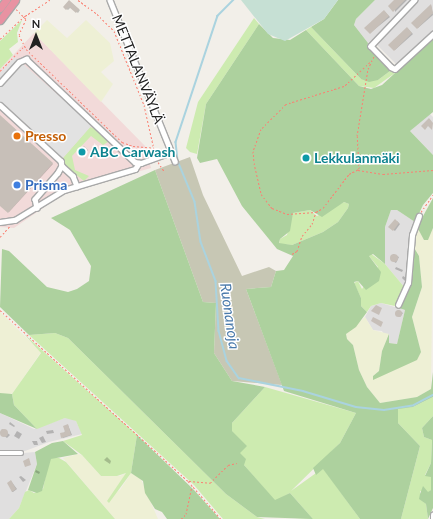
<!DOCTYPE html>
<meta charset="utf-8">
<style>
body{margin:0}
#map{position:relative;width:433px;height:519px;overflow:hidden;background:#f2efe9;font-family:Lato,sans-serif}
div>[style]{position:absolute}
.residential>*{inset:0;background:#e0dfdf}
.commercial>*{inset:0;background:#f2dad9}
.construction>*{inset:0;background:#c7c7b4}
.farmland>*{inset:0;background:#eef0d5}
.grass>*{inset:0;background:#cdebb0}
.forest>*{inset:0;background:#add19e}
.wetland>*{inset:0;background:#c6e0d4}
.parking>*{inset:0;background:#e2e2e2}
.shadow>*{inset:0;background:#0003}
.stream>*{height:1.5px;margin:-0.75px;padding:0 0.75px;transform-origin:0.75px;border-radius:0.75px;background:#aad3df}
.building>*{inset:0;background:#c7bfb8}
.round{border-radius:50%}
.path>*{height:1px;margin-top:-0.5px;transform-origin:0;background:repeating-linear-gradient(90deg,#fa8072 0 2px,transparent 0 4px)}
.roads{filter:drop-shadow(1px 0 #a9a9a9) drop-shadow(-1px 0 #a9a9a9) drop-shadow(0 1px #a9a9a9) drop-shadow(0 -1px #a9a9a9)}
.minor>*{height:4.5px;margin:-2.25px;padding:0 2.25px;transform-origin:2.25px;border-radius:2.25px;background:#fff}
.highway>*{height:7px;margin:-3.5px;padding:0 3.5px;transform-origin:3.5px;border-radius:3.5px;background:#e892a2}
.dots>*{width:11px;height:11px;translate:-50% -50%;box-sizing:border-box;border:2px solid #fff;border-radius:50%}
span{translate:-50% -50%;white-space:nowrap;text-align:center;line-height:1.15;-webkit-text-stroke:3px #fff;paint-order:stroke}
.street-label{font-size:14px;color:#222}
.food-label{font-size:14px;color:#c56008;font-weight:700}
.left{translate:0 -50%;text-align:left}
.culture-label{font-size:14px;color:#0d838f;font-weight:700}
.shop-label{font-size:14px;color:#366cbe;font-weight:700}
.water-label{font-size:15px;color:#4a7aab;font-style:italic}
.north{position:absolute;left:16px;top:16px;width:40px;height:40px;-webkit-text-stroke:3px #fff;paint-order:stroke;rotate:0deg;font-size:11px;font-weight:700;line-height:16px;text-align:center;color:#222}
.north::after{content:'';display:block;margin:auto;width:14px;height:18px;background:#222;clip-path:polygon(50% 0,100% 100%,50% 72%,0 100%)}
</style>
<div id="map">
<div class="residential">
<div style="clip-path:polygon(375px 0,433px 0,433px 31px,397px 65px,372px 40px,368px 43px,354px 25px,356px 19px)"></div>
<div style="clip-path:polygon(429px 113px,433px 117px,433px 155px,410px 131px)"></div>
<div style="clip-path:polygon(391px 210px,397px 210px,415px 222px,411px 233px,405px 288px,385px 264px,385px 227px)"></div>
<div style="clip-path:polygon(381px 303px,405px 310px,397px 344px,389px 343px,382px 331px,373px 330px,365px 317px,371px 306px)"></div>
<div style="clip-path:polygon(0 413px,34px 429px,65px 418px,71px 418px,76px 421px,82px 434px,49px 442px,25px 451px,0 451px)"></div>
<div style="clip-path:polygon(35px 452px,37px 464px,19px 508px,9px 519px,0 519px,0 455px)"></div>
</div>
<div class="commercial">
<div style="clip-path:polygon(34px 33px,145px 146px,151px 168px,66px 192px,14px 228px,0 227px,0 69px)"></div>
</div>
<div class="construction">
<div style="clip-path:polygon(190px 157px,203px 195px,242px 276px,269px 267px,276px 271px,271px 287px,246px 289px,282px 385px,232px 381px,214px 353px,216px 303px,203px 302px,155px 170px)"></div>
</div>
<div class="farmland">
<div style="clip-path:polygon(47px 20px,67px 38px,86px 20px,110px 43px,114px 61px,101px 72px,113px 84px,101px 102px,34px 33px)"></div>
<div style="clip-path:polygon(417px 227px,424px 240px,428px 239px,433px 228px,431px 389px,417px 397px,380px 403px,367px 387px,359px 370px,353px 345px,347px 339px,346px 334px,365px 317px,373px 330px,389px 334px,382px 351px,379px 371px,373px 376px,421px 352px,412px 317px,422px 287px,419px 256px,413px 246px)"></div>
<div style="clip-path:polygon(0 312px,41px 352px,13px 393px,7px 395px,0 393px)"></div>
<div style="clip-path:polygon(78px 454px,82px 455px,101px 476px,120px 476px,126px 473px,112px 495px,120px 490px,131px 473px,140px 477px,158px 519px,115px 519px,63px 458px)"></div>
</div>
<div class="grass">
<div style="clip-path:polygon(254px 18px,259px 24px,206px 104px,197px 154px,190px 152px,186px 148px,198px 102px)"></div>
<div style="clip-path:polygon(22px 20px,17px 33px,18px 42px,9px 49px,13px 55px,0 69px,0 41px)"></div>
<div style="clip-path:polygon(311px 27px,361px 79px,378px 80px,390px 71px,395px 73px,374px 88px,359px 86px,306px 30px)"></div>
<div style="clip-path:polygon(90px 127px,98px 130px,108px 142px,103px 145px,91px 136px,72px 156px,75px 170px,89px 176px,84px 181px,65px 166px,62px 159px)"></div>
<div style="clip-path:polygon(344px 202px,349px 204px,348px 208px,338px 222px,323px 232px,292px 245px,279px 244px,280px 239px,287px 235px,293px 213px,310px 210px,317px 216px)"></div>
<div style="clip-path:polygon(370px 253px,385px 264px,405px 288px,395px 306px,381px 303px,371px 306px,367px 312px,361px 306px,361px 298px,354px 283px,358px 281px,362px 289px,378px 267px,369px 256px)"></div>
<div style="clip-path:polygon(55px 333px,68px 338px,226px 494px,257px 517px,265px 519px,223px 519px,194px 485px,29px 335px)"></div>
<div style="clip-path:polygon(24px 334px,137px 435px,131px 473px,109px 503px,107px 501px,126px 473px,117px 476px,101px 476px,82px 455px,63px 441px,82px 435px,76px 421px,65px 418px,37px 429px,14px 405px,12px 394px,41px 353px)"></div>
<div style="clip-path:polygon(265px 387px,356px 413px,340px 443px,291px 491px,323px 468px,360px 519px,295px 519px,312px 518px,290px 493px,275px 501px,244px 465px,232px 431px,232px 423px)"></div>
<div style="clip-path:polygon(433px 397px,433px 416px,422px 428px,424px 437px,432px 440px,431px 463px,425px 475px,431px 476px,431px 490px,428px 493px,420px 491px,420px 499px,426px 504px,428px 519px,401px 519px,420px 446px,398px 423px,398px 408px,413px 407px)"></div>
<div style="clip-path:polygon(52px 458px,59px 458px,66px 462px,115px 519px,9px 519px,19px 508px,25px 492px,29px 490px,34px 493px,43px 489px,49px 460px)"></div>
</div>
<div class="forest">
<div style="clip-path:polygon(338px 0,375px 0,356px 19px,354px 25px,368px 43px,367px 47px,390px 71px,378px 80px,369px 82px,361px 79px,311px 27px,324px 19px)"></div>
<div style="clip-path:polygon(evenodd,259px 24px,273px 38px,290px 40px,306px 30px,359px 86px,371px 89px,382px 85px,433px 38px,433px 112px,410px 131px,433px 155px,433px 193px,423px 205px,415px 222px,397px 210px,391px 210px,385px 227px,385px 264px,373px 254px,369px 256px,381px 272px,379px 281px,366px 290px,358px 281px,354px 282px,361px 298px,361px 306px,367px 312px,356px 327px,346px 334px,347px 339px,353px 345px,359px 370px,367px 387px,380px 403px,417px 397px,431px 389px,433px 372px,433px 397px,413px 407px,398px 409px,398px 423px,420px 446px,401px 519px,360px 519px,323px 469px,316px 475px,313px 468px,340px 443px,356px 413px,284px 391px,246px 289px,271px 287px,276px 271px,284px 270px,293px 256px,277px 249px,242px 206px,217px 159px,200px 163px,197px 158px,206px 104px,259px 24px,344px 202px,349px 204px,348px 208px,338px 222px,323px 232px,292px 245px,279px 243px,280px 239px,290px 231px,293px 213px,310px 210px,322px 217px,344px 202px)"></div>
<div style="clip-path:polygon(155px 170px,203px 302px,216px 303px,214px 353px,232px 381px,265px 387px,232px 423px,232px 431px,247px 446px,240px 453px,246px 459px,244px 465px,275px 500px,290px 493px,313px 519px,257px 517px,226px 494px,68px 338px,55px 333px,29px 335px,0 307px,2px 249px,9px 251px,47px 287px,68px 292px,77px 289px,89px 281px,91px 266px,70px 230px,51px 218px)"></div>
<div style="clip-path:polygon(433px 198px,433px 228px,428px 240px,424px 240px,417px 227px)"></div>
<div style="clip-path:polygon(413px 246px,419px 256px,422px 287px,412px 317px,421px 352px,417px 360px,373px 380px,373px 376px,379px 371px,382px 351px,389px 334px,389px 343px,397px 344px,405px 310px,399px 308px,410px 284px)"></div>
<div style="clip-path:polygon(0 393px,12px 394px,14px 405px,37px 429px,0 413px)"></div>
<div style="clip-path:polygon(433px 416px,433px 508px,428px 519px,426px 504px,419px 499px,420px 494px,423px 486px,428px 492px,431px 490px,431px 477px,425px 476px,431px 463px,432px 440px,424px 437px,422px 428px)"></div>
<div style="clip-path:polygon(137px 435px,194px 490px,220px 519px,167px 519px,162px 512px,155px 509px,145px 493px,143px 481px,131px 473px)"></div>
<div style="clip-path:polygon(63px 441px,78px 454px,51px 459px,42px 491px,37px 493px,28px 490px,37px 464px,35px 452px,52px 443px)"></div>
</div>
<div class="wetland">
<div style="clip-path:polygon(241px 0,338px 0,324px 19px,285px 41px,268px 34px)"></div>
</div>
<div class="parking">
<div style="clip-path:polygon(15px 57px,92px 125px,62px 159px,0 104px,0 73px)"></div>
</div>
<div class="shadow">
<div style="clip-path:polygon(395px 0,407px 0,395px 12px)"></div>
<div style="clip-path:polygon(70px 2px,80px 10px,78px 13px,71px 7px,68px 10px,64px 7px)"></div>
<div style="clip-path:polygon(431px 5px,433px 15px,418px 28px,417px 28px)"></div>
<div style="clip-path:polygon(385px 12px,390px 17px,370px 33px)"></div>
<div style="clip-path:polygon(408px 29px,413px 34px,395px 50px,390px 45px)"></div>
<div style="clip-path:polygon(0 116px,53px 164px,9px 212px,0 204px)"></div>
<div style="clip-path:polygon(84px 147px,88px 150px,82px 157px,78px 154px)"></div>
<div style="clip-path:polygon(397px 221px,400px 224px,395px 231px,390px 227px)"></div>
<div style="clip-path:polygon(393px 254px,399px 257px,396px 263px,391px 260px)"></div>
<div style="clip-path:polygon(396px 267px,403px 270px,402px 272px,395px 269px)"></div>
<div style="clip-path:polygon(403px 276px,408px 279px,406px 282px,402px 278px)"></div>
<div style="clip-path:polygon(398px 310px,403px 313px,400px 317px,396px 314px)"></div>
<div style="clip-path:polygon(10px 422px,15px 426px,14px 427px,9px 424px)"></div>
<div style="clip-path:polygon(68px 425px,72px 435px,63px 438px,62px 437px)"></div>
<div style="clip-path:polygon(2px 429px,10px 435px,7px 438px,0 433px)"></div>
<div style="clip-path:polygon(53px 430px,54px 433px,47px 434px,46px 431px)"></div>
<div style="clip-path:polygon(17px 431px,22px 434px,19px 439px,14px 436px)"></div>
<div style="clip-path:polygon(43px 436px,46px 442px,42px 443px,39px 438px)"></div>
<div style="clip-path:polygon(32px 441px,37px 441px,38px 445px,34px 445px)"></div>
<div style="clip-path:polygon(107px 457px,111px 461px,110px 464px,104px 460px)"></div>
<div style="clip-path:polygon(36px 470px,40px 472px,39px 474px,35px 472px)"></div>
<div style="clip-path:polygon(21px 476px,26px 480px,23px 482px,19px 477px)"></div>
<div style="clip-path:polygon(11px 481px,17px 489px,13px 492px,12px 492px)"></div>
</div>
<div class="stream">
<div style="left:234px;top:0;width:23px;rotate:135deg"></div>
<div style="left:218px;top:16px;width:133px;rotate:108.4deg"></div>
<div style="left:176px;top:142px;width:19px;rotate:84deg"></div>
<div style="left:178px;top:161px;width:44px;rotate:67.5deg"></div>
<div style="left:195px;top:202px;width:40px;rotate:81.5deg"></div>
<div style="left:201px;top:242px;width:42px;rotate:69deg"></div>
<div style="left:216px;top:281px;width:50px;rotate:86.6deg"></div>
<div style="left:219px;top:331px;width:31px;rotate:75deg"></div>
<div style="left:227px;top:361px;width:21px;rotate:55deg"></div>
<div style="left:239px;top:378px;width:65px;rotate:11.5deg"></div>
<div style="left:303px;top:391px;width:55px;rotate:16.8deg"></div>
<div style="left:356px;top:407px;width:28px;rotate:6deg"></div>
<div style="left:384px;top:410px;width:30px;rotate:-9deg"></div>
<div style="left:414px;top:405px;width:21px;rotate:-28deg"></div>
</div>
<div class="building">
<div style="clip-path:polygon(69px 0,79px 9px,76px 13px,69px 7px,66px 10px,63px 7px)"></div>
<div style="clip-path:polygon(394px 0,405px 0,393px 12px,388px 6px)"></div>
<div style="clip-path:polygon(431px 4px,433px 13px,417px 29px,411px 23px)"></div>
<div style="clip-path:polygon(384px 10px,389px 16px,370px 34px,364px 28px)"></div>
<div style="clip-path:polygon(407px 27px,412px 33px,394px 51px,388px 45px)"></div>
<div style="clip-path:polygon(0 115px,53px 163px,8px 213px,0 206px)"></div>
<div style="clip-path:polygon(429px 118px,433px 123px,432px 130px,428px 126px,425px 130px,421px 126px)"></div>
<div style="clip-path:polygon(84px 146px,87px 149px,80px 157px,77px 154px)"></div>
<div style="clip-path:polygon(395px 219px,399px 223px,393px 231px,388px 227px)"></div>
<div class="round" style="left:390px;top:254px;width:8px;height:8px"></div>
<div style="clip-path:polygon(376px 305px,382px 308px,379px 315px,371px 311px)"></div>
<div class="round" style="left:394.5px;top:309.5px;width:7px;height:7px"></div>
<div style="clip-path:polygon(373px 317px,383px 322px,381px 327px,371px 321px)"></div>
<div style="clip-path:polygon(68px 424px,71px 435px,61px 438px,60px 433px,65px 432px,63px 426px)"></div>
<div class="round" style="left:0;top:429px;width:8px;height:8px"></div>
<div style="clip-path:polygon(29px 458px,31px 465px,25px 467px,23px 461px)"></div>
<div style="clip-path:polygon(11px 480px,16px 489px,12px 492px,7px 483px)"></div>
</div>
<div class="path">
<div style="left:78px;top:0;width:24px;rotate:36deg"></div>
<div style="left:97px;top:14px;width:24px;rotate:45deg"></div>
<div style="left:114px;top:31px;width:80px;rotate:67.9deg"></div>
<div style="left:144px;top:105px;width:50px;rotate:77.3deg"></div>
<div style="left:16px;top:9px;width:14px;rotate:45deg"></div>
<div style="left:26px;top:19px;width:17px;rotate:114deg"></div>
<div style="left:19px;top:35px;width:16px;rotate:63deg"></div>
<div style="left:26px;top:49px;width:134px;rotate:44.1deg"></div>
<div style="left:122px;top:142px;width:12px;rotate:20deg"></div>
<div style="left:133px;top:146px;width:21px;rotate:5deg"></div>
<div style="left:0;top:39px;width:34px;rotate:-43deg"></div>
<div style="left:25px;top:16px;width:30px;rotate:-33deg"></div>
<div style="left:370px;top:62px;width:35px;rotate:137deg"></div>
<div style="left:344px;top:86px;width:61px;rotate:162.8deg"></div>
<div style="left:286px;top:104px;width:35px;rotate:135deg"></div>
<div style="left:261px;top:129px;width:23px;rotate:110deg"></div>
<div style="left:253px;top:151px;width:12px;rotate:85deg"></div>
<div style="left:254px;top:163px;width:32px;rotate:77deg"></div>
<div style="left:261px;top:194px;width:18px;rotate:52deg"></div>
<div style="left:272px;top:208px;width:16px;rotate:22deg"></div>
<div style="left:287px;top:214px;width:29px;rotate:-4deg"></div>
<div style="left:316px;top:212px;width:8px;rotate:-30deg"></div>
<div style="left:323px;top:208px;width:43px;rotate:-52.6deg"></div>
<div style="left:349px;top:174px;width:11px;rotate:-27deg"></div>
<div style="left:359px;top:169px;width:33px;rotate:-93deg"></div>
<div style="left:357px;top:136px;width:68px;rotate:-80.7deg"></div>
<div style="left:368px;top:69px;width:14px;rotate:-65deg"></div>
<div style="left:0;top:71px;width:33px;rotate:-46deg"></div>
<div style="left:158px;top:162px;width:11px;rotate:56deg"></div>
<div style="left:358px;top:170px;width:25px;rotate:9deg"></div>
<div style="left:383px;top:174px;width:50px;rotate:-4.6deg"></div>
<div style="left:421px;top:212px;width:21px;rotate:-55deg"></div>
<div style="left:0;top:237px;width:15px;rotate:-48deg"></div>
<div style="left:292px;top:254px;width:6px;rotate:-31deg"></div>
<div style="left:297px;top:251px;width:16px;rotate:-72deg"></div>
<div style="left:302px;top:236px;width:16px;rotate:-50deg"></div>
<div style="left:312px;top:224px;width:13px;rotate:-72deg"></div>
<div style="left:0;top:310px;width:254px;rotate:42.3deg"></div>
<div style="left:188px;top:481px;width:50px;rotate:49deg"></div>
<div style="left:189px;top:481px;width:21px;rotate:5deg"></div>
<div style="left:210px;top:483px;width:25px;rotate:-45deg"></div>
<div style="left:228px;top:465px;width:9px;rotate:-13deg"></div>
<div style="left:181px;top:519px;width:7px;rotate:-45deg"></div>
<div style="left:186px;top:514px;width:29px;rotate:-78deg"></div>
</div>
<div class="roads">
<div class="minor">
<div style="left:110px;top:0;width:174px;rotate:68deg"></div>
<div style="left:415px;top:0;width:64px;rotate:133.7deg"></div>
<div style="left:371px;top:46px;width:29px;rotate:46deg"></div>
<div style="left:391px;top:67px;width:4px;rotate:27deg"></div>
<div style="left:395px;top:69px;width:52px;rotate:-42.6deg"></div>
<div style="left:0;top:83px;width:28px;rotate:-48deg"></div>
<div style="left:19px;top:62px;width:8px;rotate:-23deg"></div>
<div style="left:26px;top:59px;width:150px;rotate:43.4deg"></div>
<div style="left:135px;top:162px;width:6px;rotate:9deg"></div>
<div style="left:141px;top:163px;width:32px;rotate:-20deg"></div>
<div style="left:0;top:105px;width:83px;rotate:42.6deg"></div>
<div style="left:61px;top:161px;width:5px;rotate:79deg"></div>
<div style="left:62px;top:166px;width:8px;rotate:120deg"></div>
<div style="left:58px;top:173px;width:35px;rotate:131deg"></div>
<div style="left:35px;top:199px;width:9px;rotate:77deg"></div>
<div style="left:62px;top:166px;width:15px;rotate:42deg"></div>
<div style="left:73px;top:176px;width:11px;rotate:68deg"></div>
<div style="left:0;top:222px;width:15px;rotate:-8deg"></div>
<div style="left:15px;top:220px;width:57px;rotate:-31.5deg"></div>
<div style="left:64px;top:190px;width:74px;rotate:-16.5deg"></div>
<div style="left:135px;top:169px;width:7px;rotate:-56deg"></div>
<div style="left:398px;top:305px;width:24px;rotate:-66deg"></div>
<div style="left:408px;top:283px;width:48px;rotate:-85.2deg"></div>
<div style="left:412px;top:235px;width:20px;rotate:-70deg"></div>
<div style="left:0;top:453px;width:21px"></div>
<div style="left:433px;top:519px;width:4px;rotate:-90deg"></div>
</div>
<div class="highway">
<div style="left:0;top:8px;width:10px;rotate:-53deg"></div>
<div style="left:0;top:20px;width:25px;rotate:-53deg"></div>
</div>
</div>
<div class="dots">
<div style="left:17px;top:136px;background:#e8710a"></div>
<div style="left:82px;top:152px;background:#0f9aa8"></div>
<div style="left:306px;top:158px;background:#0f9aa8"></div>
<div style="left:17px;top:185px;background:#3f7fe0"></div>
</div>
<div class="street-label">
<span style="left:138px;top:69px;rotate:68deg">METTALANVÄYLÄ</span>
</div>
<div class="food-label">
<span class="left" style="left:25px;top:136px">Presso</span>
</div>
<div class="culture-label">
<span class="left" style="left:90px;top:152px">ABC Carwash</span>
<span class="left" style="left:314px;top:158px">Lekkulanmäki</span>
</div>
<div class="shop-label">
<span class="left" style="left:25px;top:185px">Prisma</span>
</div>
<div class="water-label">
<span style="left:230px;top:316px;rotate:82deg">Ruonanoja</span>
</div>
<div class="north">N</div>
</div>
